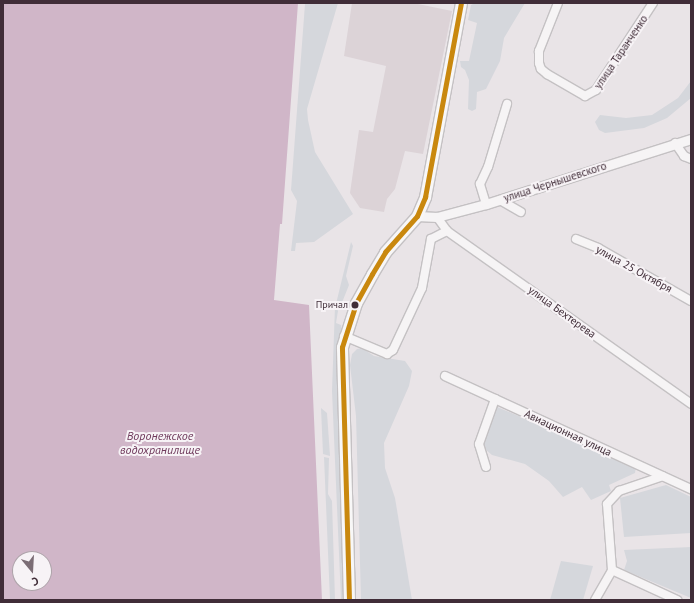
<!DOCTYPE html>
<meta charset="utf-8">
<style>
body{margin:0}
#map{position:relative;width:694px;height:603px;overflow:hidden;background:#e9e4e7;font-family:"PT Sans",sans-serif}
div>[style]{position:absolute}
.built>*{inset:0;background:#dcd3d7}
.green>*{inset:0;background:#d5d7dc}
.water>*{inset:0;background:#d0b6c8}
.roads{filter:drop-shadow(1px 0 #c4c1c3) drop-shadow(-1px 0 #c4c1c3) drop-shadow(0 1px #c4c1c3) drop-shadow(0 -1px #c4c1c3)}
.minor>*{height:8px;margin:-4px;padding:0 4px;transform-origin:4px;border-radius:4px;background:#f6f4f5}
.tertiary>*{height:9px;margin:-4.5px;padding:0 4.5px;transform-origin:4.5px;border-radius:4.5px;background:#f6f4f5}
.secondary>*{height:11px;margin:-5.5px;padding:0 5.5px;transform-origin:5.5px;border-radius:5.5px;background:#f8f7f7}
.bus-1>*{height:5px;margin:-2.5px;padding:0 2.5px;transform-origin:2.5px;border-radius:2.5px;background:#c9880e}
.dots>*{width:11px;height:11px;translate:-50% -50%;box-sizing:border-box;border:2px solid #f7f3f6;border-radius:50%}
span{translate:-50% -50%;white-space:nowrap;text-align:center;line-height:1.15;-webkit-text-stroke:4px #f7f3f6;paint-order:stroke}
.bus-label{font-size:10px;color:#402d38}
.right{translate:-100% -50%;text-align:right}
.street-label{font-size:11px;color:#402d38}
.water-label{font-size:12px;color:#703b5d;font-style:italic}
.frame{position:absolute;inset:0;border:4px solid #402d38;pointer-events:none}
.north{position:absolute;left:12px;top:551px;width:40px;height:40px;box-sizing:border-box;background:#f7f3f6;border:1px solid #aea4aa;border-radius:50%;rotate:162deg;font-size:11px;font-weight:700;line-height:16px;text-align:center;color:#402d38}
.north::after{content:'';display:block;margin:auto;width:14px;height:18px;background:#7b6d75;clip-path:polygon(50% 0,100% 100%,50% 72%,0 100%)}
</style>
<div id="map">
<div class="built">
<div style="clip-path:polygon(352px 3px,413px 3px,452px 11px,423px 154px,405px 151px,395px 189px,387px 199px,384px 212px,360px 208px,350px 193px,359px 130px,373px 132px,386px 66px,344px 56px)"></div>
</div>
<div class="green">
<div style="clip-path:polygon(338px 3px,307px 109px,308px 120px,315px 152px,353px 214px,314px 242px,296px 243px,295px 251px,291px 251px,297px 201px,291px 190px,305px 4px)"></div>
<div style="clip-path:polygon(475px 3px,525px 3px,504px 38px,500px 61px,486px 89px,477px 92px,476px 109px,472px 111px,468px 109px,469px 80px,465px 70px,461px 67px,460px 61px,469px 61px,477px 23px,468px 20px,471px 5px)"></div>
<div style="clip-path:polygon(691px 81px,691px 98px,667px 118px,644px 128px,605px 133px,599px 130px,595px 122px,600px 115px,626px 118px,652px 115px,678px 98px)"></div>
<div style="clip-path:polygon(351px 242px,353px 246px,346px 276px,349px 285px,339px 310px,336px 304px)"></div>
<div style="clip-path:polygon(335px 306px,338px 311px,336px 323px,341px 325px,342px 332px,337px 371px,345px 600px,341px 600px,332px 391px)"></div>
<div style="clip-path:polygon(362px 348px,374px 356px,405px 361px,412px 371px,409px 386px,384px 443px,385px 468px,395px 498px,412px 600px,361px 600px,356px 416px,350px 365px,352px 354px,357px 349px)"></div>
<div style="clip-path:polygon(495px 406px,636px 466px,635px 473px,609px 485px,611px 491px,591px 500px,582px 487px,563px 497px,549px 481px,525px 464px,492px 455px,485px 449px,483px 442px)"></div>
<div style="clip-path:polygon(321px 408px,327px 413px,330px 456px,323px 454px)"></div>
<div style="clip-path:polygon(324px 457px,329px 458px,328px 494px,332px 501px,335px 600px,330px 600px)"></div>
<div style="clip-path:polygon(666px 485px,691px 497px,691px 533px,624px 537px,620px 498px)"></div>
<div style="clip-path:polygon(691px 547px,691px 598px,624px 570px,627px 561px,624px 550px)"></div>
<div style="clip-path:polygon(561px 561px,593px 566px,583px 600px,550px 600px)"></div>
</div>
<div class="water">
<div style="clip-path:polygon(evenodd,3px 3px,298px 3px,282px 224px,280px 224px,274px 300px,309px 305px,322px 600px,3px 600px,3px 3px,20px 559px,44px 559px,44px 583px,20px 583px,20px 559px)"></div>
</div>
<div class="roads">
<div class="minor">
<div style="left:558px;top:3px;width:52px;rotate:111.6deg"></div>
<div style="left:539px;top:51px;width:12px;rotate:90deg"></div>
<div style="left:539px;top:63px;width:6px;rotate:72deg"></div>
<div style="left:541px;top:69px;width:8px;rotate:40deg"></div>
<div style="left:547px;top:74px;width:44px;rotate:30.1deg"></div>
<div style="left:585px;top:96px;width:13px;rotate:-29deg"></div>
<div style="left:596px;top:90px;width:104px;rotate:-56.8deg"></div>
<div style="left:675px;top:143px;width:16px;rotate:55deg"></div>
<div style="left:684px;top:156px;width:8px;rotate:23deg"></div>
<div style="left:500px;top:200px;width:24px;rotate:30deg"></div>
<div style="left:486px;top:204px;width:21px;rotate:-107deg"></div>
<div style="left:480px;top:184px;width:19px;rotate:-65deg"></div>
<div style="left:488px;top:167px;width:66px;rotate:-73.2deg"></div>
<div style="left:437px;top:217px;width:17px;rotate:54deg"></div>
<div style="left:447px;top:231px;width:299px;rotate:35.3deg"></div>
<div style="left:576px;top:239px;width:24px;rotate:22deg"></div>
<div style="left:598px;top:248px;width:107px;rotate:29.7deg"></div>
<div style="left:344px;top:336px;width:47px;rotate:22.7deg"></div>
<div style="left:387px;top:354px;width:7px;rotate:-34deg"></div>
<div style="left:393px;top:350px;width:68px;rotate:-64.9deg"></div>
<div style="left:422px;top:288px;width:50px;rotate:-79.6deg"></div>
<div style="left:431px;top:239px;width:18px;rotate:-27deg"></div>
<div style="left:445px;top:376px;width:271px;rotate:24.7deg"></div>
<div style="left:486px;top:467px;width:24px;rotate:-107deg"></div>
<div style="left:479px;top:444px;width:48px;rotate:-70.4deg"></div>
<div style="left:612px;top:570px;width:72px;rotate:24.8deg"></div>
<div style="left:595px;top:600px;width:34px;rotate:-60deg"></div>
<div style="left:612px;top:570px;width:66px;rotate:-94.3deg"></div>
<div style="left:607px;top:504px;width:18px;rotate:-47deg"></div>
<div style="left:619px;top:491px;width:46px;rotate:-18.8deg"></div>
</div>
<div class="tertiary">
<div style="left:417px;top:216px;width:20px;rotate:3deg"></div>
<div style="left:437px;top:217px;width:51px;rotate:-14.9deg"></div>
<div style="left:486px;top:204px;width:215px;rotate:-17.6deg"></div>
</div>
<div class="secondary">
<div style="left:349px;top:600px;width:253px;rotate:-91.6deg"></div>
<div style="left:342px;top:347px;width:46px;rotate:-72.3deg"></div>
<div style="left:356px;top:303px;width:33px;rotate:-61deg"></div>
<div style="left:372px;top:274px;width:26px;rotate:-59deg"></div>
<div style="left:385px;top:252px;width:48px;rotate:-48.4deg"></div>
<div style="left:417px;top:216px;width:21px;rotate:-67deg"></div>
<div style="left:425px;top:197px;width:197px;rotate:-79.5deg"></div>
</div>
</div>
<div class="bus-1">
<div style="left:349px;top:600px;width:253px;rotate:-91.6deg"></div>
<div style="left:342px;top:347px;width:46px;rotate:-72.3deg"></div>
<div style="left:356px;top:303px;width:33px;rotate:-61deg"></div>
<div style="left:372px;top:274px;width:26px;rotate:-59deg"></div>
<div style="left:385px;top:252px;width:48px;rotate:-48.4deg"></div>
<div style="left:417px;top:216px;width:21px;rotate:-67deg"></div>
<div style="left:425px;top:197px;width:197px;rotate:-79.5deg"></div>
</div>
<div class="dots">
<div style="left:355px;top:305px;background:#402d38"></div>
</div>
<div class="bus-label">
<span class="right" style="left:348px;top:305px">Причал</span>
</div>
<div class="street-label">
<span style="left:621px;top:52px;rotate:-56deg">улица Таранченко</span>
<span style="left:555px;top:182px;rotate:-18deg">улица Чернышевского</span>
<span style="left:634px;top:269px;rotate:29deg">улица 25 Октября</span>
<span style="left:562px;top:312px;rotate:36deg">улица Бехтерева</span>
<span style="left:568px;top:433px;rotate:25deg">Авиационная улица</span>
</div>
<div class="water-label">
<span style="left:160px;top:443px">Воронежское<br>водохранилище</span>
</div>
<div class="frame"></div>
<div class="north">С</div>
</div>
